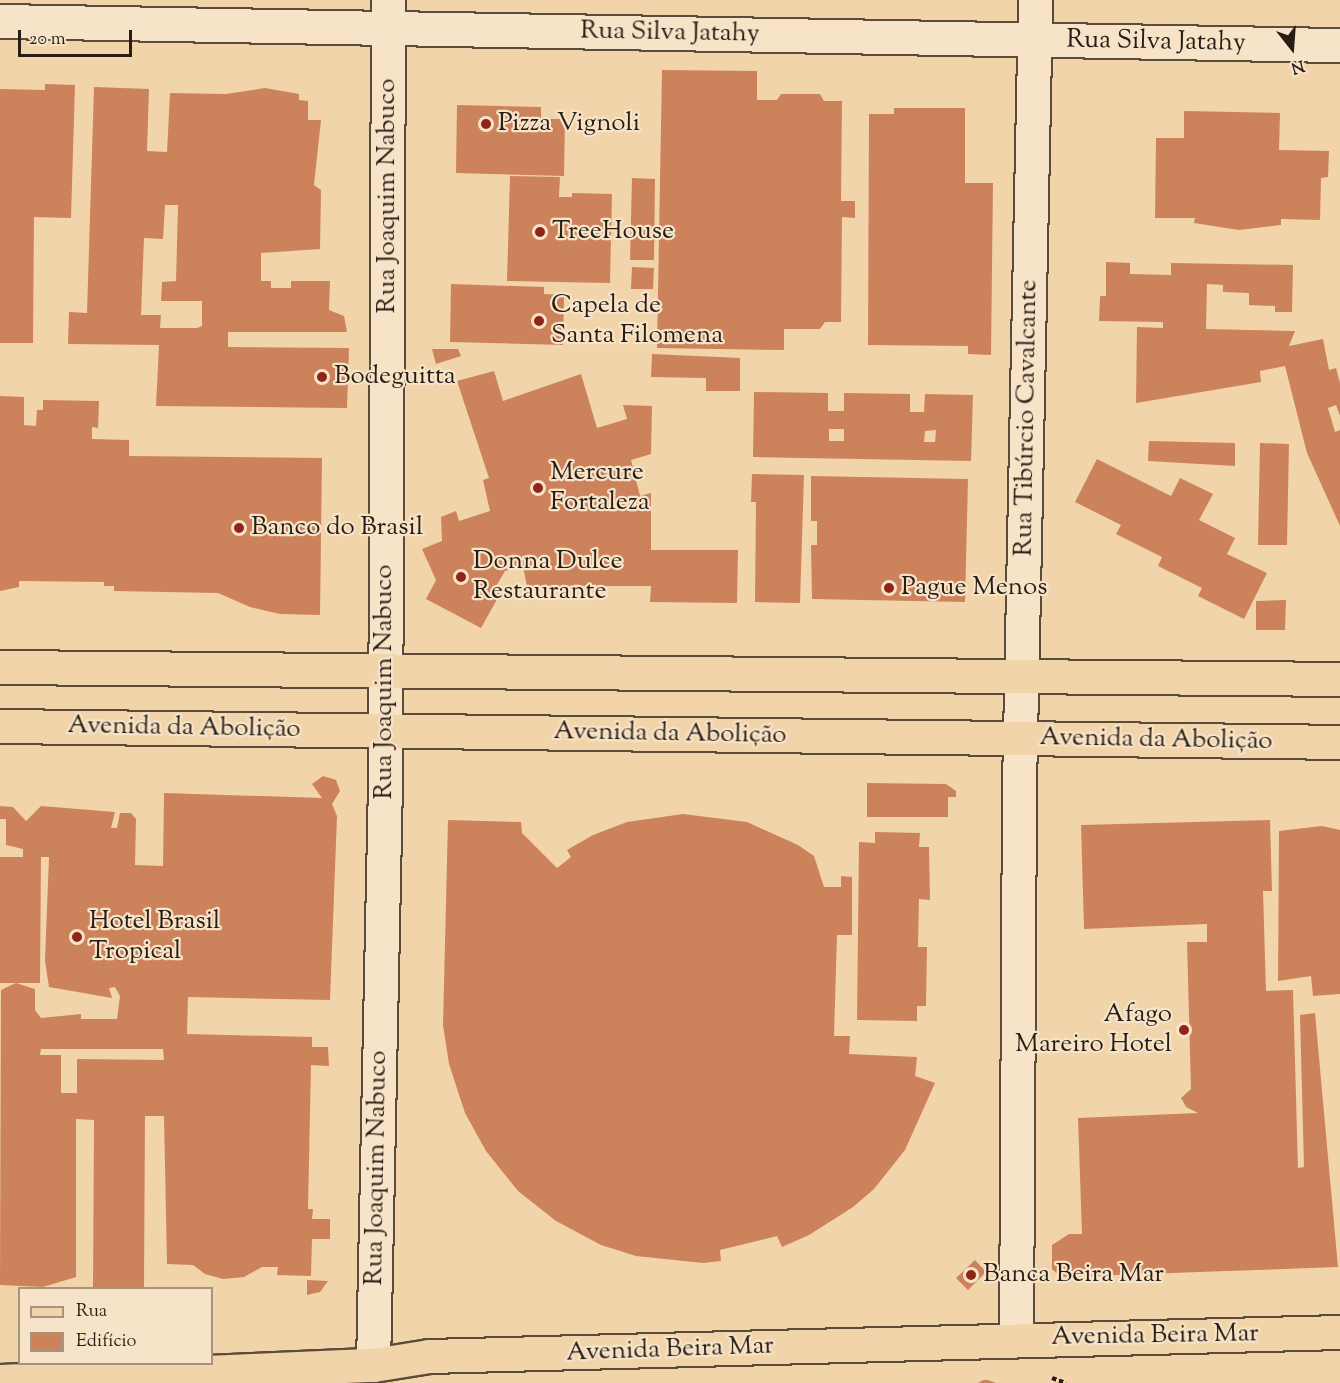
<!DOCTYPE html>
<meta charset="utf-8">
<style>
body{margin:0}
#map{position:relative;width:1340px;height:1383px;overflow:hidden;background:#f2d4aa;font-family:"Sorts Mill Goudy",serif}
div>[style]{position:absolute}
.building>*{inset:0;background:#cc835b}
.path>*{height:4px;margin-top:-2px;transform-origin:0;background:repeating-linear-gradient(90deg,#281d15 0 4.5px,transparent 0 7.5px)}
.roads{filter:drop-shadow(2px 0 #5a4b3a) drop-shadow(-2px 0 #5a4b3a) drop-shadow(0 2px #5a4b3a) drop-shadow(0 -2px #5a4b3a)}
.minor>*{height:33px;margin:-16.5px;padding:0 16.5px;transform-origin:16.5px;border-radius:16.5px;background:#f7e3c8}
.tertiary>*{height:33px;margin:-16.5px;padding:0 16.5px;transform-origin:16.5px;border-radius:16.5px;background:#f7e3c8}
.primary>*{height:33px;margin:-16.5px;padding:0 16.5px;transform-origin:16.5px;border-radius:16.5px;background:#f2d4aa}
.dots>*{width:16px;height:16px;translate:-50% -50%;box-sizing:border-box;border:3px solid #f7e3c8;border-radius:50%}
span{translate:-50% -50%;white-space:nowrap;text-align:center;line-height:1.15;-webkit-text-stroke:4.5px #f7e3c8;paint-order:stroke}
.street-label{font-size:26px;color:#281d15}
.poi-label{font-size:26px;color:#281d15}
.left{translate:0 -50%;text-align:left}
.right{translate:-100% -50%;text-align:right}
.legend{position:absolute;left:18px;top:1287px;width:195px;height:78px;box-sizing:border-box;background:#f7e3c8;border:2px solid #a49480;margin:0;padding:8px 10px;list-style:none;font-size:18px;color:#281d15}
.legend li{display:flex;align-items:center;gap:12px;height:30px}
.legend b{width:30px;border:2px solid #a49480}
.north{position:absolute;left:1262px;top:18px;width:60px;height:60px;-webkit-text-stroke:4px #f7e3c8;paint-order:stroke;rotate:163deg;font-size:16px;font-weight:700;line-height:24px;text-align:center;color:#281d15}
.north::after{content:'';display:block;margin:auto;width:21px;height:27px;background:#281d15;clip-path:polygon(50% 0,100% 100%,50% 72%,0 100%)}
.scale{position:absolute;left:18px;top:30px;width:114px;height:27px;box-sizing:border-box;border:3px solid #281d15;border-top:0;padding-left:8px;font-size:18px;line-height:21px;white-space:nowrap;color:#281d15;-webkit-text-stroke:4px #f7e3c8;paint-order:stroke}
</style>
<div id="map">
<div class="building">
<div style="clip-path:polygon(662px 70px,757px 71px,757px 100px,777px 100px,781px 94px,820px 94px,824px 101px,842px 101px,841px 201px,855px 201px,855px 218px,842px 217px,841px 322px,825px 322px,820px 329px,784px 329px,784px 350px,657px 348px)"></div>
<div style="clip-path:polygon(45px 84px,75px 85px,71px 218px,34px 217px,33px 343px,0 343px,0 89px,45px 90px)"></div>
<div style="clip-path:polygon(evenodd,94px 87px,149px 89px,147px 151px,167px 152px,170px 93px,226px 94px,265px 88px,299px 94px,299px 100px,308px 101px,308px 120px,321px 120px,314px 185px,321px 190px,320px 249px,261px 253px,261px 281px,271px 281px,271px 288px,291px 288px,291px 281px,330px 281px,329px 310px,344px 316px,347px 332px,228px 332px,228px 347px,349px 348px,347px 408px,156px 406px,159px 345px,68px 344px,69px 312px,87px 313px,94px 87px,165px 205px,178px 205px,176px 281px,162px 282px,161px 301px,202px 301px,202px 326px,197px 328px,160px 328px,161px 315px,141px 315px,144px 238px,163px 239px,165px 205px)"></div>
<div style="clip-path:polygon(457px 105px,541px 107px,541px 119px,565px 119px,564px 176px,456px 173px)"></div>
<div style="clip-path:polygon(894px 108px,965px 108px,965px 183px,993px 183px,991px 355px,968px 354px,968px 346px,868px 345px,869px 114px,894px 114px)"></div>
<div style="clip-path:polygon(1184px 111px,1280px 113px,1279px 150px,1329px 151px,1328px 177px,1321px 178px,1320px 220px,1281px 219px,1281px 225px,1239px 230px,1194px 223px,1195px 218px,1155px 218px,1156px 138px,1184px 138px)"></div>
<div style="clip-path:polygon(510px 176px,560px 177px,559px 197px,572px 197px,572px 193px,612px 194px,610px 283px,507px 281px)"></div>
<div style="clip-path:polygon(632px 178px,655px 179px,654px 260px,630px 260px)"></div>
<div style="clip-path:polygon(1106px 262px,1130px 263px,1130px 274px,1171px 275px,1171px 263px,1293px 265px,1292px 312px,1275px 312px,1275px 306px,1249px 305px,1249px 293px,1223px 292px,1223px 285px,1207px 284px,1206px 329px,1295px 331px,1289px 346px,1323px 339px,1329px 370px,1336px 368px,1340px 383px,1340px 416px,1336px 405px,1328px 408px,1335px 432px,1340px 430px,1340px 526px,1307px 453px,1285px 366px,1260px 371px,1261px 382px,1136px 403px,1137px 327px,1163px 328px,1163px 322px,1099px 321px,1100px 296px,1106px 296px)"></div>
<div style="clip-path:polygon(632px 267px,654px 268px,653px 289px,631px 289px)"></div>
<div style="clip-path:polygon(451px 284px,544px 287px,544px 294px,564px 295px,563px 345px,450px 342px)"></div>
<div style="clip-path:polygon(432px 349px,458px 349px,461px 356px,436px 364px)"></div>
<div style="clip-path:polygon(652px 354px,740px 358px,740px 391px,706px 391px,706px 378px,651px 377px)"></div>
<div style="clip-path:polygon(494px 371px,503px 401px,581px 374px,597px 428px,627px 419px,623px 405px,652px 406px,651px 454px,631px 460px,640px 496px,651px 493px,651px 550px,738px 550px,737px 603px,650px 602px,651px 586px,527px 586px,523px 567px,505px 571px,495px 588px,500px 594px,481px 628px,426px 599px,436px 580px,422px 549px,442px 541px,441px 517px,456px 511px,459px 521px,490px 511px,483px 480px,489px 478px,457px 381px)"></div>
<div style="clip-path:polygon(evenodd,754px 392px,828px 393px,828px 411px,844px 411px,844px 393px,910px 394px,910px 412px,924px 412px,925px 394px,973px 395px,971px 461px,753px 457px,754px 392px,829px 429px,844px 429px,844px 441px,829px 441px,829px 429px,754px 392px,936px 430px,935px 442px,924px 442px,925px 431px,936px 430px)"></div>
<div style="clip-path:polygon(0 396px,24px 397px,24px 425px,36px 426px,37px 410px,43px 410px,43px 400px,99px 401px,98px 428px,92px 427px,92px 439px,129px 440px,129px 456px,322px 458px,320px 615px,280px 614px,250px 607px,218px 593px,114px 591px,114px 586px,104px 586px,104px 582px,19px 581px,19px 587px,0 591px)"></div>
<div style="clip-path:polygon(1149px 441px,1235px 443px,1235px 466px,1148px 461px)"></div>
<div style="clip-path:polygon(1260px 443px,1289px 444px,1287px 545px,1258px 545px)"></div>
<div style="clip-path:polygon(1097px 459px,1171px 496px,1180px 478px,1213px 494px,1199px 520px,1235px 538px,1227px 554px,1267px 573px,1244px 619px,1198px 596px,1202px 588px,1158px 566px,1162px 557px,1116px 534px,1121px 525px,1075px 502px)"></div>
<div style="clip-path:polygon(752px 474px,804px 475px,800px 603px,755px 602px,756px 502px,751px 502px)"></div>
<div style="clip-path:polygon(811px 476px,968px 479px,965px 602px,812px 599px,811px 545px,817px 545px,817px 521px,811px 521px)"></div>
<div style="clip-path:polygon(1286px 600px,1285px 630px,1256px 630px,1256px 601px)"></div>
<div style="clip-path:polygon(evenodd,323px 776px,336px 780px,340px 791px,332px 804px,337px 816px,330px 1000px,188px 997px,187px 1034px,312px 1037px,312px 1047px,328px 1047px,329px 1066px,311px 1065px,308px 1209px,313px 1209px,312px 1219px,330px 1219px,330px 1239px,312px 1239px,311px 1276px,277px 1275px,278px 1267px,262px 1267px,244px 1277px,223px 1279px,205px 1274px,193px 1265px,167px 1264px,164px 1116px,145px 1116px,144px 1288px,93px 1288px,94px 1120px,76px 1119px,76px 1277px,43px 1287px,0 1285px,1px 990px,16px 983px,35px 989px,35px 1010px,41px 1018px,81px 1014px,81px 1019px,117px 1019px,120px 996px,115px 987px,109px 988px,112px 998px,49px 987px,45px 961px,49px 857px,41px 857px,40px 983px,0 983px,0 857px,23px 857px,23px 849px,6px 845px,6px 819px,0 819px,0 806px,13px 807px,26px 821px,41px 806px,115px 812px,111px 828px,117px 828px,120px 813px,131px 813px,136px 819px,135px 865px,163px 866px,164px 793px,322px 798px,312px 784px,323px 776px,41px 1049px,163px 1049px,164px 1060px,77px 1059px,77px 1093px,61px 1093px,61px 1055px,40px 1055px,41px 1049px)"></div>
<div style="clip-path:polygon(867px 783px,946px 784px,956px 791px,956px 797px,948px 797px,948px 817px,867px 817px)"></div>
<div style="clip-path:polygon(683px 814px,747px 822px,798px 845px,814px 856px,824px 887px,841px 887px,841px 876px,852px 877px,852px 935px,837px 935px,834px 1036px,850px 1036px,849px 1054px,917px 1057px,915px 1076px,935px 1083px,905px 1150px,874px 1189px,853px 1207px,809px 1235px,782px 1247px,777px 1236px,720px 1250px,721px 1261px,703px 1263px,636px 1256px,601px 1245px,556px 1221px,518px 1191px,486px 1151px,465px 1113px,449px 1064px,443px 1025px,448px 820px,521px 822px,522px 833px,557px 868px,571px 857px,567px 850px,593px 835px,627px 822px)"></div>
<div style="clip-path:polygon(1270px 820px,1272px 891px,1263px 891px,1266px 991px,1293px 990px,1298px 1168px,1304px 1167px,1300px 1015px,1315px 1013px,1338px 1267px,1061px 1277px,1052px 1269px,1052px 1245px,1069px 1234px,1082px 1234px,1078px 1118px,1198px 1113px,1186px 1107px,1181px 1098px,1191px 1089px,1187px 942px,1207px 942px,1207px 924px,1084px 929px,1081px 825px)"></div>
<div style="clip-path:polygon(1322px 826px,1340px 830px,1340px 994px,1313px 996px,1311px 976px,1278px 981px,1279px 831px)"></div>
<div style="clip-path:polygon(875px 832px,920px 833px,919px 847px,929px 847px,930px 900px,919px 899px,918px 947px,927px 947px,926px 1006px,917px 1006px,917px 1021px,857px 1020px,859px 842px,875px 843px)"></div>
<div style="clip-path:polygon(975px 1260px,986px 1272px,968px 1290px,956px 1278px)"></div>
<div style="clip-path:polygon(307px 1280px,328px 1281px,320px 1292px,307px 1295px)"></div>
<div style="clip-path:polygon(988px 1380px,996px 1383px,978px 1383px,983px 1380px)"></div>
</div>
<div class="path">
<div style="left:1052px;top:1378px;width:15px;rotate:20deg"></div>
</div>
<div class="roads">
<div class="minor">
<div style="left:1016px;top:1340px;width:554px;rotate:-89.69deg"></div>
<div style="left:1019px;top:786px;width:786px;rotate:-88.83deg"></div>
<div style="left:373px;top:1365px;width:585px;rotate:-88.82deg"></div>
<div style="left:385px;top:780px;width:780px;rotate:-89.78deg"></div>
</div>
<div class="tertiary">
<div style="left:0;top:21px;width:1340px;rotate:1.03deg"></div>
</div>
<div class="primary">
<div style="left:0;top:667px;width:1340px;rotate:0.51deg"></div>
<div style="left:0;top:726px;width:1340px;rotate:0.68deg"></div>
<div style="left:0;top:1381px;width:373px;rotate:-2.5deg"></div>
<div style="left:373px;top:1365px;width:57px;rotate:-9.1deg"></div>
<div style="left:429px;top:1356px;width:911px;rotate:-1.51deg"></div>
</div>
</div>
<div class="dots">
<div style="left:486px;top:124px;background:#8f2418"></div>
<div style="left:540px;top:232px;background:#8f2418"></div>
<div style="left:539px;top:321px;background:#8f2418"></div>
<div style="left:322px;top:377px;background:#8f2418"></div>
<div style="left:538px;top:488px;background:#8f2418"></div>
<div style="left:239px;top:528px;background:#8f2418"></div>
<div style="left:461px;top:577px;background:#8f2418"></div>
<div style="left:889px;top:588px;background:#8f2418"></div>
<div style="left:77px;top:937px;background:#8f2418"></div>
<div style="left:1184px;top:1030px;background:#8f2418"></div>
<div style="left:971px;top:1275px;background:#8f2418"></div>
</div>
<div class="street-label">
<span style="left:670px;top:33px;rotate:1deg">Rua Silva Jatahy</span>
<span style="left:1156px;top:42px;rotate:1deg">Rua Silva Jatahy</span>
<span style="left:388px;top:196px;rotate:-90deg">Rua Joaquim Nabuco</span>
<span style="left:1027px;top:418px;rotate:-89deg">Rua Tibúrcio Cavalcante</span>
<span style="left:385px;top:682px;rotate:-90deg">Rua Joaquim Nabuco</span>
<span style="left:184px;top:728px;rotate:1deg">Avenida da Abolição</span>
<span style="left:670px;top:734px;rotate:1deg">Avenida da Abolição</span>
<span style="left:1156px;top:740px;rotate:1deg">Avenida da Abolição</span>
<span style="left:377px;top:1168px;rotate:-89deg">Rua Joaquim Nabuco</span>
<span style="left:1155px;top:1336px;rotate:-1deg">Avenida Beira Mar</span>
<span style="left:670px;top:1350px;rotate:-2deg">Avenida Beira Mar</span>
</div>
<div class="poi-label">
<span class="left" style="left:498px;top:124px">Pizza Vignoli</span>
<span class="left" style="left:552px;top:232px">TreeHouse</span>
<span class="left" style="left:551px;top:321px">Capela de<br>Santa Filomena</span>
<span class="left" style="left:334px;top:377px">Bodeguitta</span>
<span class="left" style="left:550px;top:488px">Mercure<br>Fortaleza</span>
<span class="left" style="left:251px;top:528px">Banco do Brasil</span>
<span class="left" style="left:473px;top:577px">Donna Dulce<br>Restaurante</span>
<span class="left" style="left:901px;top:588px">Pague Menos</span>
<span class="left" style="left:89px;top:937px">Hotel Brasil<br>Tropical</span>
<span class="right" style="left:1172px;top:1030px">Afago<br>Mareiro Hotel</span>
<span class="left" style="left:983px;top:1275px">Banca Beira Mar</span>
</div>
<ul class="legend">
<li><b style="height:8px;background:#f2d4aa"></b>Rua</li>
<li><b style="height:16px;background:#cc835b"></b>Edifício</li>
</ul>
<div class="north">N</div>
<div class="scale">20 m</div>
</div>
